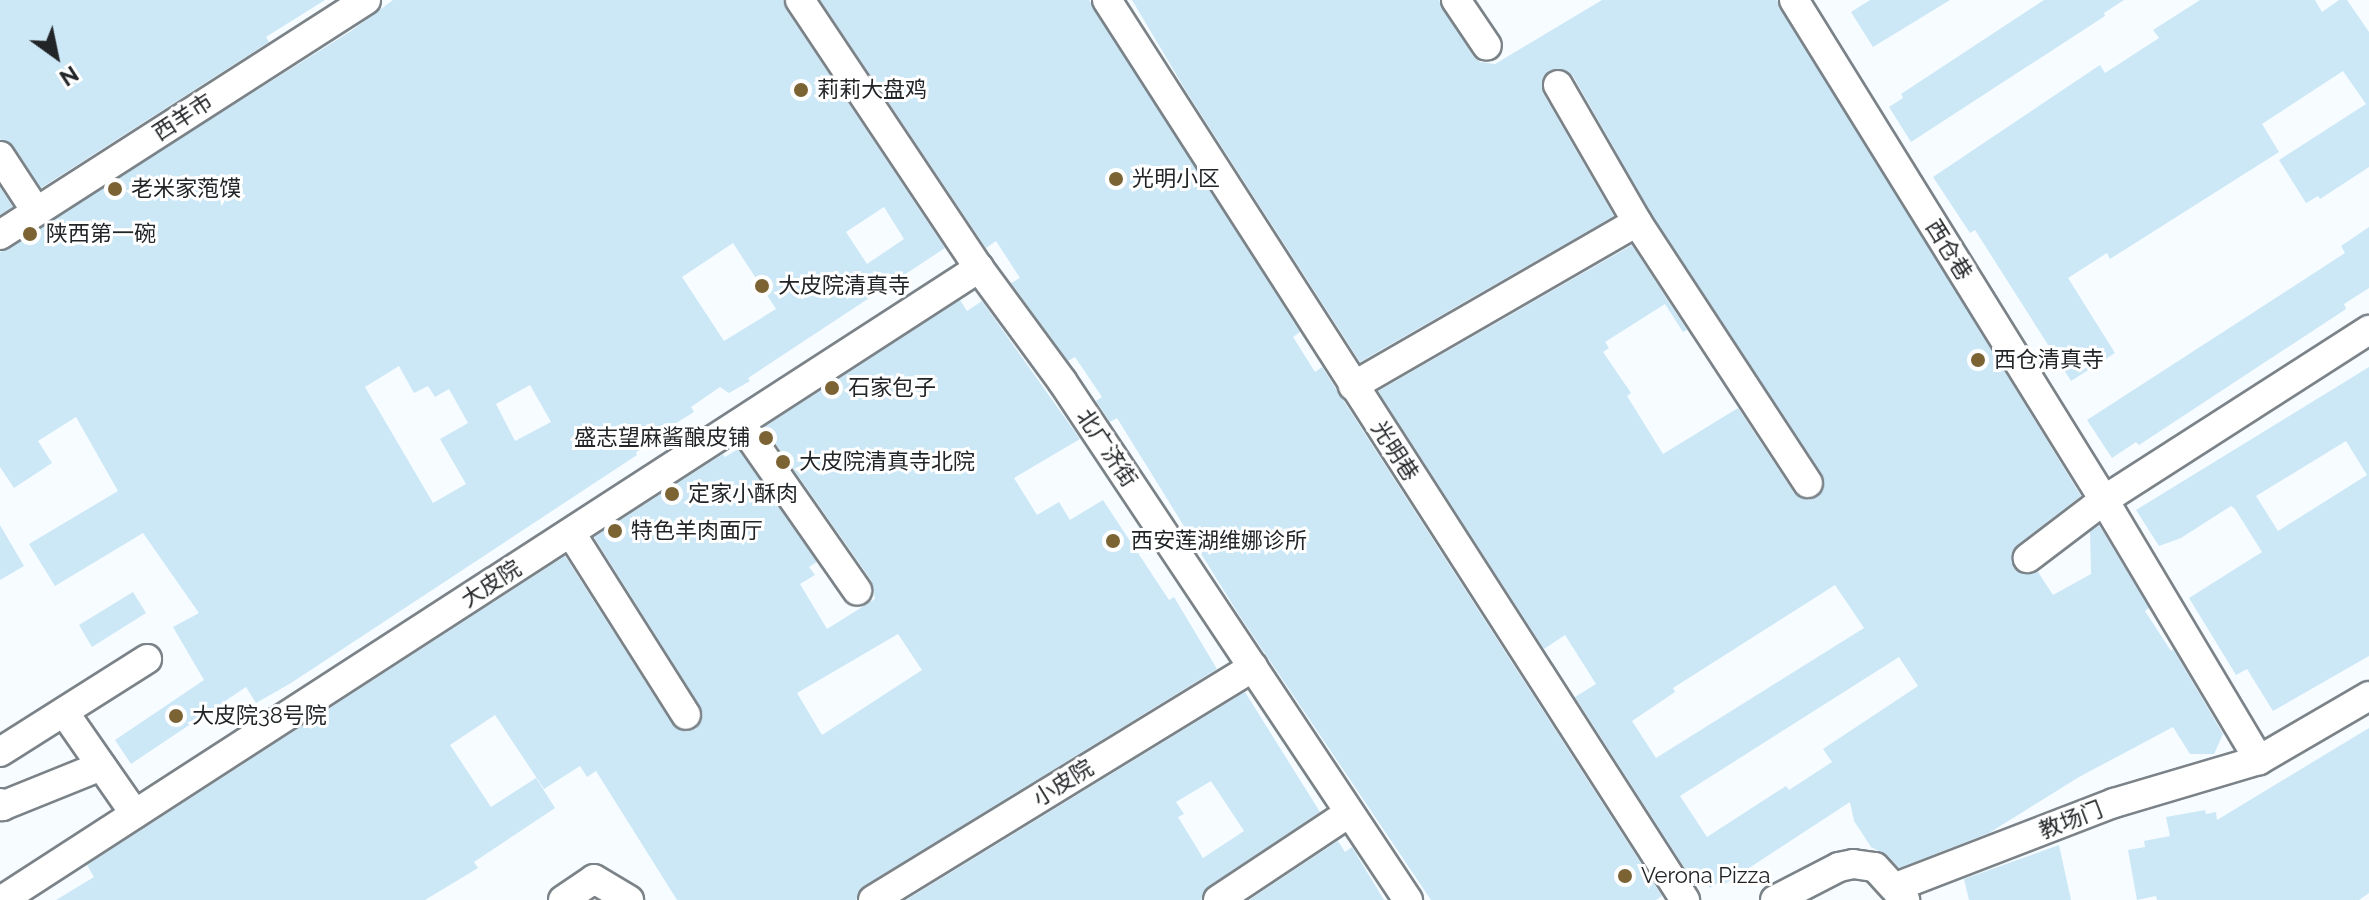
<!DOCTYPE html>
<meta charset="utf-8">
<style>
body{margin:0}
#map{position:relative;width:2369px;height:900px;overflow:hidden;background:#f6fcff;font-family:Raleway,"Noto Sans SC",sans-serif}
div>[style]{position:absolute}
.building>*{inset:0;background:#cce8f7}
.roads{filter:drop-shadow(2px 0 #7b8388) drop-shadow(-2px 0 #7b8388) drop-shadow(0 2px #7b8388) drop-shadow(0 -2px #7b8388)}
.minor>*{height:28px;margin:-14px;padding:0 14px;transform-origin:14px;border-radius:14px;background:#fff}
.dots>*{width:22px;height:22px;translate:-50% -50%;box-sizing:border-box;border:4px solid #fff;border-radius:50%}
span{translate:-50% -50%;white-space:nowrap;text-align:center;line-height:1.15;-webkit-text-stroke:6px #fff;paint-order:stroke}
.poi-label{font-size:22px;color:#222527}
.left{translate:0 -50%;text-align:left}
.right{translate:-100% -50%;text-align:right}
.street-label{font-size:22px;color:#222527}
.north{position:absolute;left:16px;top:16px;width:80px;height:80px;-webkit-text-stroke:6px #fff;paint-order:stroke;rotate:147deg;font-size:22px;font-weight:700;line-height:32px;text-align:center;color:#222527}
.north::after{content:'';display:block;margin:auto;width:28px;height:36px;background:#222527;clip-path:polygon(50% 0,100% 100%,50% 72%,0 100%)}
</style>
<div id="map">
<div class="building">
<div style="clip-path:polygon(0 0,325px 0,266px 37px,269px 42px,41px 188px,14px 147px,0 139px)"></div>
<div style="clip-path:polygon(evenodd,393px 0,783px 0,786px 9px,945px 248px,748px 378px,750px 381px,729px 393px,720px 387px,691px 407px,694px 412px,652px 438px,654px 442px,636px 452px,637px 455px,291px 683px,256px 703px,246px 687px,131px 764px,115px 740px,204px 680px,173px 627px,199px 613px,143px 533px,55px 586px,29px 544px,118px 491px,76px 417px,38px 441px,52px 463px,14px 488px,0 467px,0 252px,351px 31px,393px 0,884px 207px,904px 239px,867px 264px,846px 232px,884px 207px,393px 0,733px 243px,776px 309px,724px 341px,682px 277px,733px 243px,393px 0,399px 366px,414px 393px,428px 386px,435px 397px,449px 389px,468px 423px,440px 439px,466px 484px,433px 503px,365px 387px,399px 366px,393px 0,530px 385px,551px 422px,515px 441px,496px 404px,530px 385px)"></div>
<div style="clip-path:polygon(820px 0,1089px 0,1300px 332px,1293px 337px,1315px 372px,1322px 367px,1662px 896px,1656px 900px,1431px 900px,1239px 615px,1117px 418px,1110px 422px,1096px 401px,1102px 397px,1075px 357px,1068px 361px,1011px 283px,1020px 278px,996px 241px,986px 248px)"></div>
<div style="clip-path:polygon(evenodd,1132px 0,1439px 0,1473px 56px,1480px 62px,1495px 64px,1602px 0,1777px 0,2081px 496px,2017px 545px,2012px 552px,2014px 568px,2022px 574px,2038px 572px,2053px 595px,2091px 574px,2090px 532px,2099px 525px,2149px 608px,2145px 611px,2171px 651px,2173px 649px,2223px 734px,2214px 754px,2190px 754px,2173px 727px,2079px 777px,1989px 833px,1899px 868px,1887px 855px,1871px 847px,1854px 821px,1850px 802px,1723px 885px,1721px 881px,1710px 888px,1700px 872px,1691px 878px,1575px 697px,1596px 684px,1565px 635px,1544px 649px,1378px 391px,1632px 245px,1687px 330px,1683px 332px,1665px 304px,1605px 342px,1609px 348px,1603px 352px,1631px 393px,1627px 396px,1663px 454px,1738px 408px,1794px 493px,1808px 500px,1823px 491px,1822px 474px,1651px 213px,1573px 76px,1566px 70px,1550px 70px,1543px 77px,1543px 93px,1614px 216px,1360px 362px,1186px 91px,1132px 0,1835px 585px,1864px 628px,1656px 758px,1632px 721px,1675px 692px,1673px 688px,1835px 585px,1132px 0,1899px 657px,1918px 686px,1823px 749px,1832px 762px,1789px 790px,1786px 786px,1707px 837px,1680px 796px,1899px 657px)"></div>
<div style="clip-path:polygon(1870px 0,1950px 0,1873px 47px,1851px 12px)"></div>
<div style="clip-path:polygon(2044px 0,2124px 0,2104px 13px,2105px 16px,1911px 142px,1889px 107px,1903px 98px,1901px 94px)"></div>
<div style="clip-path:polygon(2200px 0,2315px 0,2322px 12px,2339px 0,2347px 0,2369px 32px,2369px 167px,2320px 199px,2318px 196px,2306px 203px,2279px 160px,2366px 104px,2343px 71px,2262px 124px,2279px 152px,2110px 259px,2107px 253px,2068px 278px,2115px 353px,2071px 381px,1975px 230px,1970px 233px,1933px 177px,2100px 65px,2105px 73px,2159px 38px,2153px 30px)"></div>
<div style="clip-path:polygon(0 187px,13px 207px,0 215px)"></div>
<div style="clip-path:polygon(2369px 227px,2369px 288px,2344px 304px,2346px 309px,2139px 445px,2136px 442px,2112px 458px,2087px 420px,2345px 253px,2341px 246px)"></div>
<div style="clip-path:polygon(evenodd,960px 300px,967px 311px,982px 301px,1080px 439px,1014px 478px,1037px 515px,1059px 502px,1070px 520px,1103px 500px,1169px 600px,1174px 597px,1217px 669px,864px 886px,856px 900px,677px 900px,596px 771px,587px 777px,580px 766px,544px 789px,495px 715px,450px 745px,491px 807px,536px 778px,555px 808px,474px 862px,478px 868px,425px 900px,56px 900px,94px 877px,87px 865px,565px 556px,672px 724px,686px 732px,696px 729px,703px 715px,700px 706px,594px 537px,723px 454px,725px 457px,738px 449px,817px 562px,809px 567px,815px 575px,800px 584px,827px 629px,875px 599px,871px 580px,764px 427px,960px 300px,898px 634px,922px 670px,822px 735px,797px 693px,898px 634px)"></div>
<div style="clip-path:polygon(evenodd,2369px 367px,2369px 656px,2273px 711px,2247px 669px,2236px 675px,2189px 598px,2262px 552px,2235px 509px,2231px 506px,2181px 538px,2159px 546px,2136px 510px,2369px 367px,2346px 441px,2367px 475px,2278px 531px,2256px 496px,2346px 441px)"></div>
<div style="clip-path:polygon(0 525px,24px 566px,0 580px)"></div>
<div style="clip-path:polygon(133px 592px,146px 613px,92px 647px,79px 625px)"></div>
<div style="clip-path:polygon(evenodd,1245px 692px,1320px 812px,1209px 886px,1201px 900px,906px 900px,1245px 692px,1211px 781px,1244px 831px,1203px 858px,1178px 817px,1184px 814px,1176px 802px,1211px 781px)"></div>
<div style="clip-path:polygon(2369px 728px,2369px 893px,2359px 900px,2157px 900px,2156px 896px,2137px 900px,2128px 850px,2145px 847px,2144px 841px,2170px 836px,2166px 817px,2205px 810px,2206px 814px,2216px 812px,2217px 820px)"></div>
<div style="clip-path:polygon(1338px 841px,1345px 852px,1352px 847px,1384px 900px,1249px 900px)"></div>
<div style="clip-path:polygon(2059px 845px,2071px 900px,1969px 900px,1964px 879px)"></div>
</div>
<div class="roads">
<div class="minor">
<div style="left:800px;top:0;width:322px;rotate:56.3deg"></div>
<div style="left:979px;top:268px;width:140px;rotate:53.7deg"></div>
<div style="left:1062px;top:381px;width:624px;rotate:56.31deg"></div>
<div style="left:1107px;top:0;width:1070px;rotate:57.29deg"></div>
<div style="left:1456px;top:0;width:55px;rotate:56deg"></div>
<div style="left:1794px;top:0;width:588px;rotate:58.2deg"></div>
<div style="left:2104px;top:500px;width:96px;rotate:142.7deg"></div>
<div style="left:1558px;top:85px;width:158px;rotate:60deg"></div>
<div style="left:1637px;top:222px;width:312px;rotate:56.8deg"></div>
<div style="left:0;top:156px;width:66px;rotate:56.8deg"></div>
<div style="left:0;top:235px;width:435px;rotate:-32.7deg"></div>
<div style="left:1353px;top:386px;width:328px;rotate:-30deg"></div>
<div style="left:741px;top:424px;width:203px;rotate:55.1deg"></div>
<div style="left:571px;top:533px;width:215px;rotate:57.7deg"></div>
<div style="left:64px;top:712px;width:124px;rotate:55.2deg"></div>
<div style="left:0;top:752px;width:174px;rotate:-32.3deg"></div>
<div style="left:2259px;top:760px;width:303px;rotate:-120.8deg"></div>
<div style="left:2104px;top:500px;width:315px;rotate:-32.7deg"></div>
<div style="left:0;top:803px;width:4px;rotate:56deg"></div>
<div style="left:2px;top:806px;width:107px;rotate:-22deg"></div>
<div style="left:1896px;top:887px;width:234px;rotate:-21.1deg"></div>
<div style="left:2114px;top:803px;width:151px;rotate:-16.5deg"></div>
<div style="left:2259px;top:760px;width:127px;rotate:-30.2deg"></div>
<div style="left:2px;top:900px;width:1164px;rotate:-32.9deg"></div>
<div style="left:563px;top:900px;width:37px;rotate:-34deg"></div>
<div style="left:594px;top:879px;width:41px;rotate:31deg"></div>
<div style="left:873px;top:900px;width:446px;rotate:-31.5deg"></div>
<div style="left:1218px;top:900px;width:157px;rotate:-33.6deg"></div>
<div style="left:1775px;top:900px;width:72px;rotate:-27.3deg"></div>
<div style="left:1839px;top:867px;width:14px;rotate:-12deg"></div>
<div style="left:1853px;top:864px;width:22px;rotate:8deg"></div>
<div style="left:1875px;top:867px;width:45px;rotate:47.7deg"></div>
</div>
</div>
<div class="dots">
<div style="left:801px;top:90px;background:#7b6333"></div>
<div style="left:1116px;top:179px;background:#7b6333"></div>
<div style="left:115px;top:189px;background:#7b6333"></div>
<div style="left:30px;top:234px;background:#7b6333"></div>
<div style="left:762px;top:286px;background:#7b6333"></div>
<div style="left:1978px;top:360px;background:#7b6333"></div>
<div style="left:832px;top:388px;background:#7b6333"></div>
<div style="left:766px;top:438px;background:#7b6333"></div>
<div style="left:783px;top:462px;background:#7b6333"></div>
<div style="left:672px;top:494px;background:#7b6333"></div>
<div style="left:615px;top:531px;background:#7b6333"></div>
<div style="left:1113px;top:541px;background:#7b6333"></div>
<div style="left:176px;top:716px;background:#7b6333"></div>
<div style="left:1625px;top:876px;background:#7b6333"></div>
</div>
<div class="poi-label">
<span class="left" style="left:817px;top:90px">莉莉大盘鸡</span>
<span class="left" style="left:1132px;top:179px">光明小区</span>
<span class="left" style="left:131px;top:189px">老米家萢馍</span>
<span class="left" style="left:46px;top:234px">陕西第一碗</span>
<span class="left" style="left:778px;top:286px">大皮院清真寺</span>
<span class="left" style="left:1994px;top:360px">西仓清真寺</span>
<span class="left" style="left:848px;top:388px">石家包子</span>
<span class="right" style="left:750px;top:438px">盛志望麻酱酿皮铺</span>
<span class="left" style="left:799px;top:462px">大皮院清真寺北院</span>
<span class="left" style="left:688px;top:494px">定家小酥肉</span>
<span class="left" style="left:631px;top:531px">特色羊肉面厅</span>
<span class="left" style="left:1131px;top:541px">西安莲湖维娜诊所</span>
<span class="left" style="left:192px;top:716px">大皮院38号院</span>
<span class="left" style="left:1641px;top:876px">Verona Pizza</span>
</div>
<div class="street-label">
<span style="left:183px;top:117px;rotate:-33deg">西羊市</span>
<span style="left:1949px;top:250px;rotate:58deg">西仓巷</span>
<span style="left:1107px;top:448px;rotate:56deg">北广济街</span>
<span style="left:1395px;top:451px;rotate:57deg">光明巷</span>
<span style="left:491px;top:584px;rotate:-33deg">大皮院</span>
<span style="left:1063px;top:783px;rotate:-32deg">小皮院</span>
<span style="left:2071px;top:820px;rotate:-21deg">教场门</span>
</div>
<div class="north">N</div>
</div>
